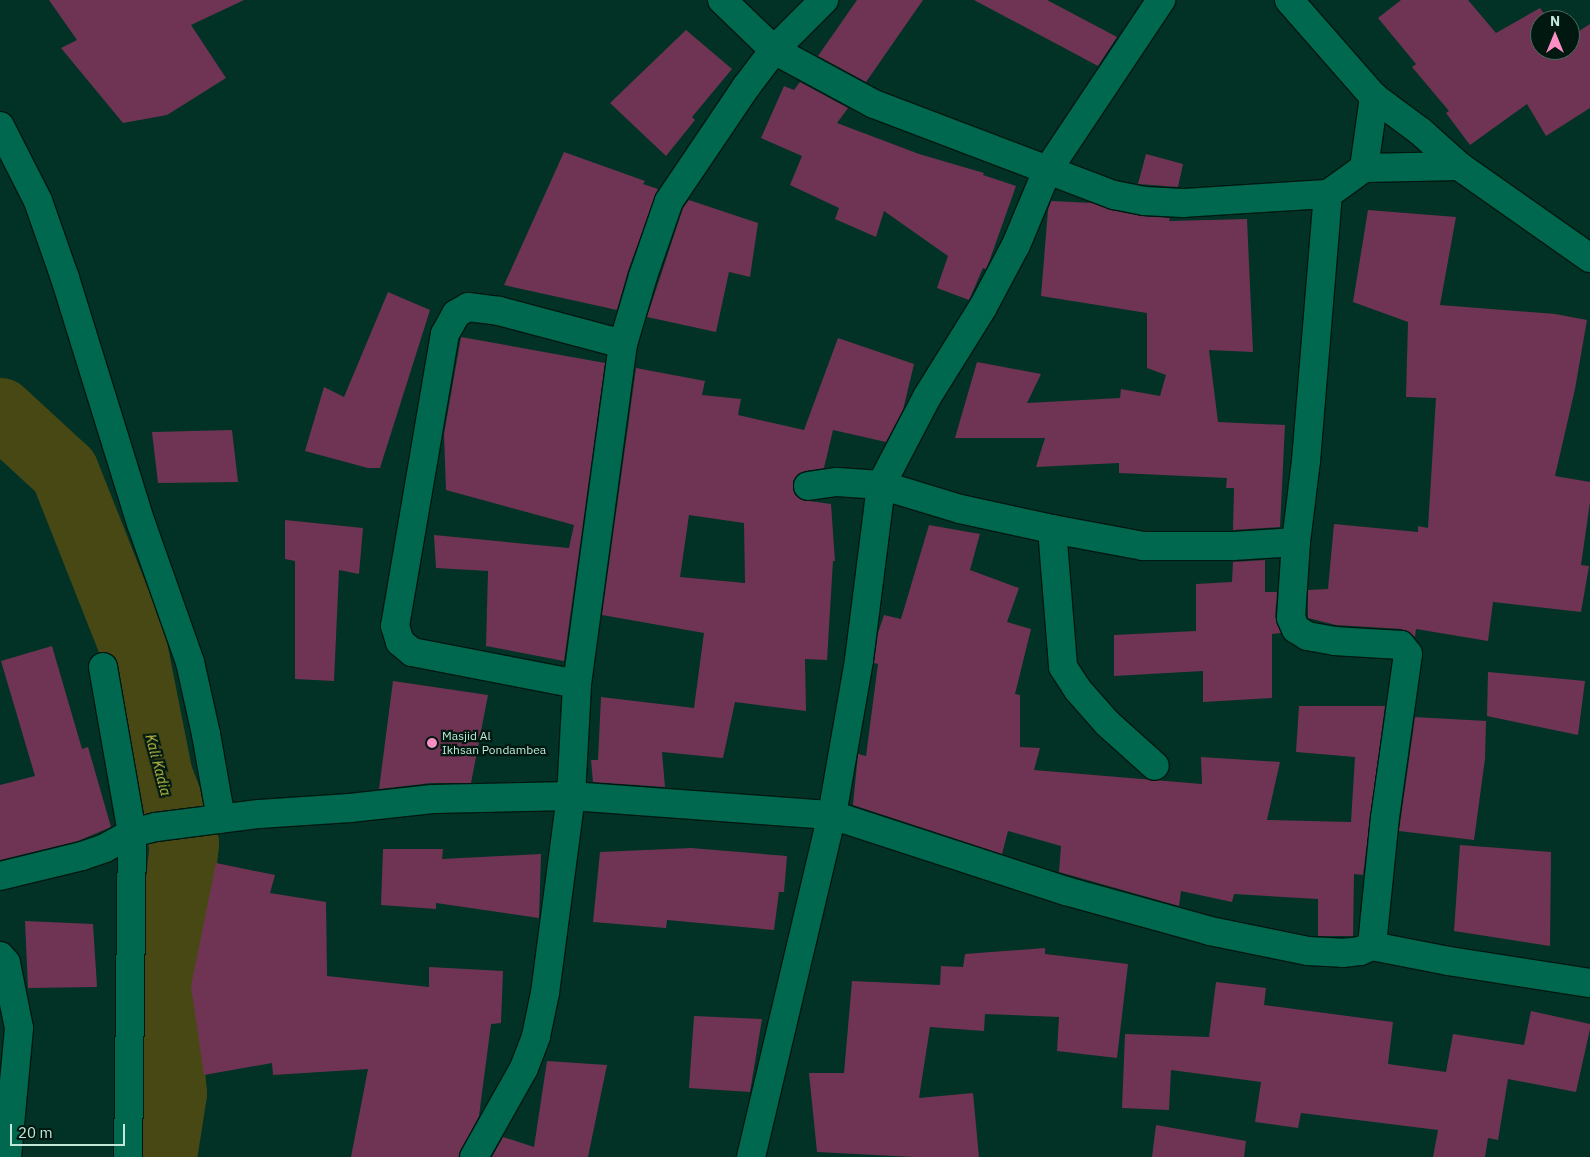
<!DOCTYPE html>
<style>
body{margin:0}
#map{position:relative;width:1590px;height:1157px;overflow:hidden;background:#023225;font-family:"IBM Plex Sans",sans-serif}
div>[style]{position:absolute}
.river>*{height:69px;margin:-34.5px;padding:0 34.5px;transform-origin:34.5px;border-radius:34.5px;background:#484815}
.building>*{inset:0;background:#6f3453}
.roads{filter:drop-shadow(1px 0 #001810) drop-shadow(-1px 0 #001810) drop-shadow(0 1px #001810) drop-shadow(0 -1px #001810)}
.minor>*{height:28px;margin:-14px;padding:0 14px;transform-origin:14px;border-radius:14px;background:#00684f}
.dots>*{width:14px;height:14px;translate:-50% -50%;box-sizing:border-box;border:2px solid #001810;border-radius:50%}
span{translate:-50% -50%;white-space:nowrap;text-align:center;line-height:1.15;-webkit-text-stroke:4.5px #001810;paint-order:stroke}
.poi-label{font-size:12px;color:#c1e8d8}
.left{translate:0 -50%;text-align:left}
.water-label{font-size:14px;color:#c8c847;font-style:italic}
.north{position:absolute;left:1530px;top:10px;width:50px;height:50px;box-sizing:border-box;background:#001810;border:1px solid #4d6b60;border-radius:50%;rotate:0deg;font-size:14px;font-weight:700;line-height:20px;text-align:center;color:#c1e8d8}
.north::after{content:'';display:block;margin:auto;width:18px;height:22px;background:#fb8fc5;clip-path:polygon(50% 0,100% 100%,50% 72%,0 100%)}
.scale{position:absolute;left:10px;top:1124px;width:115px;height:22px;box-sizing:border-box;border:2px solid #c1e8d8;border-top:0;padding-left:6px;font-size:15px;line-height:18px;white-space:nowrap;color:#c1e8d8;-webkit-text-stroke:4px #001810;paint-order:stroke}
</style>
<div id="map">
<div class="river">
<div style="left:0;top:412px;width:87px;rotate:42.7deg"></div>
<div style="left:64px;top:471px;width:182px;rotate:68.4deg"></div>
<div style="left:131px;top:640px;width:139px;rotate:78.8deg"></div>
<div style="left:158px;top:776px;width:72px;rotate:68.8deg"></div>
<div style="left:184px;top:843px;width:176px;rotate:96.2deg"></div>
<div style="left:165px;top:1018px;width:75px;rotate:84.7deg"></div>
<div style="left:172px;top:1093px;width:65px;rotate:98.9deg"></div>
</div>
<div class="building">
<div style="clip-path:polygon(49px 0,244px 0,191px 25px,226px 78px,167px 115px,123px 123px,61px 48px,77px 40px)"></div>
<div style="clip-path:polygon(857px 0,923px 0,866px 82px,818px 56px)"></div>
<div style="clip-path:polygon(974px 0,1047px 0,1117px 37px,1098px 66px)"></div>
<div style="clip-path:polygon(1401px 0,1468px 0,1496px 33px,1540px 8px,1549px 20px,1540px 20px,1540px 50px,1570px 50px,1570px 37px,1590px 24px,1590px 108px,1546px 136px,1527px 104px,1470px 145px,1446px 113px,1449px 111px,1412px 67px,1416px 64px,1378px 18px)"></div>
<div style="clip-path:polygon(686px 30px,732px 69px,692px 117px,695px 120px,666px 156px,610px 103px)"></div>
<div style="clip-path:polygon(800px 82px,848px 108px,837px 123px,919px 154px,984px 173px,983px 175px,1016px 186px,989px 262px,986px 269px,983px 268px,969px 300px,937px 288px,948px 256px,884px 211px,876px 237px,835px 219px,839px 208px,790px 185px,802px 156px,761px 138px,784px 86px,794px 90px)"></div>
<div style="clip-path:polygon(564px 152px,645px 181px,643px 184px,658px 189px,628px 271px,617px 310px,504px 285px)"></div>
<div style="clip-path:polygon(1146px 154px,1183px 164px,1178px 187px,1138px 184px)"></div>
<div style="clip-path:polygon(689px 200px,758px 223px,750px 277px,729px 272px,716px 332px,647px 317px,683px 208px)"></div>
<div style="clip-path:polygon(1051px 201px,1092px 203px,1111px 210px,1141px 216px,1170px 218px,1169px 221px,1247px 219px,1253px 352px,1209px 350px,1218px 422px,1285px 425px,1280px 527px,1233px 530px,1234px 488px,1226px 488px,1227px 478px,1119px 473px,1119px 463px,1036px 467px,1045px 438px,955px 438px,977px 362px,1041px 374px,1027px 403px,1120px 398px,1121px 389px,1160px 396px,1166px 375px,1147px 368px,1147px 313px,1041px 296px,1048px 210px)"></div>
<div style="clip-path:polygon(1368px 210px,1456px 217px,1440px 305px,1555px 314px,1587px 320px,1575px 389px,1555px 476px,1590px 482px,1590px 502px,1581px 565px,1589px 566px,1581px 612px,1493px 602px,1488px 641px,1416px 629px,1415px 637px,1402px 629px,1336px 625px,1308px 618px,1308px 590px,1328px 589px,1334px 524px,1418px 532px,1418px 526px,1428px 528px,1436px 398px,1406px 397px,1408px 322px,1353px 302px)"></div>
<div style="clip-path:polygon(388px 292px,430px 310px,380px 468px,368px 468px,305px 451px,324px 387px,344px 397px)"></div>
<div style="clip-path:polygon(461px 337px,605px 363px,564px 661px,486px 646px,488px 571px,436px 568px,434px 535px,569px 548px,574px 525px,446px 490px,444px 434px)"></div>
<div style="clip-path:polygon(evenodd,838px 338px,914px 364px,903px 410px,886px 442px,833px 430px,824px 468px,805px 471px,798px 474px,793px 481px,793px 488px,795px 495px,802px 500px,831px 504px,835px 561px,833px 561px,827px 660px,805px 659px,806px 711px,735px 702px,723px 758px,662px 752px,665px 787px,593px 782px,591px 760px,598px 760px,601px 697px,694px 708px,704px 633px,602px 615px,636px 368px,705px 381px,702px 395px,741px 399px,738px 415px,804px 430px,838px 338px,689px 515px,744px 523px,745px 583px,680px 577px,689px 515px)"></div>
<div style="clip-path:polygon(232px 430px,238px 482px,158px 483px,152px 432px)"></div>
<div style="clip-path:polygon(285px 520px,363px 528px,359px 574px,339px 570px,334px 681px,295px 679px,295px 561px,285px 559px)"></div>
<div style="clip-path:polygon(929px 525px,980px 534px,970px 570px,1019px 588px,1007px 622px,1031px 629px,1015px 694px,1020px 695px,1020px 747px,1040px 748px,1034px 770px,1202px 784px,1201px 757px,1280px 762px,1267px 820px,1351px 822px,1355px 757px,1296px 752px,1299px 706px,1385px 706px,1363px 875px,1354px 874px,1353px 936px,1318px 936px,1318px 899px,1234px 894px,1232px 902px,1181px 891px,1179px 906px,1059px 872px,1061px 846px,1008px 831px,1002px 854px,853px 805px,858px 754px,866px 756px,878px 664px,874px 663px,878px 633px,884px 615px,901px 619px)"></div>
<div style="clip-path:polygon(1265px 560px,1265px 592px,1277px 592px,1275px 617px,1281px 633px,1272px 634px,1272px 698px,1203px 702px,1203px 671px,1114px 676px,1114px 635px,1196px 631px,1196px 584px,1232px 582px,1233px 562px)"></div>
<div style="clip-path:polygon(52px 646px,82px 749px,88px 747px,111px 827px,78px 841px,0 860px,0 785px,35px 776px,1px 661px)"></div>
<div style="clip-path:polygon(1488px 672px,1585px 681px,1578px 735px,1487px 716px)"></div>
<div style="clip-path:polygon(393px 681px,488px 695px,471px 783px,431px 783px,379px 789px)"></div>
<div style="clip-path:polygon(1415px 717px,1486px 721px,1485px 759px,1474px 840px,1399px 831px)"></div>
<div style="clip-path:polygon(1460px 845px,1551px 852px,1550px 946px,1454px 931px)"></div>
<div style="clip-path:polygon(691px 848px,787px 856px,784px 892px,779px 892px,774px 930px,667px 920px,666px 928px,593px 922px,600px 852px)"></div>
<div style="clip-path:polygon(383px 849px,443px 849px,442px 859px,541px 854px,539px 918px,436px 903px,436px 909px,381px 905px)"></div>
<div style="clip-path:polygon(216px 863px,275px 875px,270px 893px,326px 902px,327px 976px,429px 987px,429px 967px,503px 971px,501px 1023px,491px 1024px,479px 1116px,458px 1157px,351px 1157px,368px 1069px,273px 1075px,272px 1063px,204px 1075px,191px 986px)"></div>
<div style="clip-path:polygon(25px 921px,93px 924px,97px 987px,28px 988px)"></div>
<div style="clip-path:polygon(1045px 948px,1045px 954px,1128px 964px,1117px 1058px,1057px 1051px,1059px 1017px,985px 1014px,984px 1031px,930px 1027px,919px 1098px,973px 1093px,979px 1157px,914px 1157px,817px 1152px,809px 1073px,844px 1073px,852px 981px,940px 985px,941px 966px,963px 967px,965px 954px)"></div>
<div style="clip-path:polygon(1216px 982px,1266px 988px,1264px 1005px,1393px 1022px,1388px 1064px,1446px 1072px,1453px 1034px,1524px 1045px,1531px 1011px,1590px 1024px,1590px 1029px,1576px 1092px,1508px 1079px,1498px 1140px,1488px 1138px,1485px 1157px,1433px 1157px,1438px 1130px,1301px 1113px,1298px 1128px,1255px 1122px,1261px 1082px,1171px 1070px,1169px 1110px,1122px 1108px,1125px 1034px,1209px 1037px)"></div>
<div style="clip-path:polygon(694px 1016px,762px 1019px,750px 1092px,689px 1088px)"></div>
<div style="clip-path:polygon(547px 1061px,607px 1065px,588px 1157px,492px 1157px,503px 1137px,534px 1147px)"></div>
<div style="clip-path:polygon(1156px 1125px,1246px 1141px,1244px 1157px,1152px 1157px)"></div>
</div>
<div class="roads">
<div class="minor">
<div style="left:722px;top:0;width:72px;rotate:43.9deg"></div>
<div style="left:774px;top:50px;width:114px;rotate:28.4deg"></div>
<div style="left:874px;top:104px;width:257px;rotate:20.8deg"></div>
<div style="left:1114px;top:195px;width:31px;rotate:11deg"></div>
<div style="left:1144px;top:201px;width:39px;rotate:3deg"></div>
<div style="left:1183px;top:203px;width:145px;rotate:-3.6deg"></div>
<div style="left:1289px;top:0;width:129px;rotate:48.8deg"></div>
<div style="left:1374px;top:97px;width:57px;rotate:36.5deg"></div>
<div style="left:1420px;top:131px;width:52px;rotate:41.9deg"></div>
<div style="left:1459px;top:166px;width:160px;rotate:35.1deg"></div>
<div style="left:0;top:126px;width:84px;rotate:63.1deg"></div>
<div style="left:38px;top:201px;width:82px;rotate:70.7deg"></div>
<div style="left:65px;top:278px;width:257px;rotate:72.8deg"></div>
<div style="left:141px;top:523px;width:147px;rotate:70.6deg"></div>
<div style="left:190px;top:662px;width:74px;rotate:77.5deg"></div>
<div style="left:206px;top:734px;width:86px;rotate:80deg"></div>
<div style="left:1364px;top:168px;width:95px;rotate:-1.2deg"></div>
<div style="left:808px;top:486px;width:29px;rotate:-8deg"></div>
<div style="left:837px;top:482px;width:44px;rotate:3.9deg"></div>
<div style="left:881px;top:485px;width:83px;rotate:16.9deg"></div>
<div style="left:960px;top:509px;width:94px;rotate:12.3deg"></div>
<div style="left:1052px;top:529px;width:93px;rotate:10.6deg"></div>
<div style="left:1143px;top:546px;width:90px"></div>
<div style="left:1233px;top:546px;width:63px;rotate:-3.6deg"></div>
<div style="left:1296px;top:542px;width:82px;rotate:-83deg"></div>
<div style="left:1306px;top:461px;width:268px;rotate:-85.3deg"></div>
<div style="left:1328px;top:194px;width:44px;rotate:-35.8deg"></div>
<div style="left:1364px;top:168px;width:72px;rotate:-82deg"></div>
<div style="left:1052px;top:529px;width:138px;rotate:85.4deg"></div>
<div style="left:1063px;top:667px;width:27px;rotate:57deg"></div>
<div style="left:1078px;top:690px;width:44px;rotate:48.7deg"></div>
<div style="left:1107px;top:723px;width:64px;rotate:41.9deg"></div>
<div style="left:1296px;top:542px;width:76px;rotate:93.8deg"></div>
<div style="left:1291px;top:618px;width:12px;rotate:66deg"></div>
<div style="left:1296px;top:629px;width:13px;rotate:32deg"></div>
<div style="left:1307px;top:636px;width:27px;rotate:10deg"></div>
<div style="left:1334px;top:641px;width:67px;rotate:3.4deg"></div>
<div style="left:1401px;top:645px;width:11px;rotate:52deg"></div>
<div style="left:1408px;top:654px;width:165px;rotate:98deg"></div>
<div style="left:1385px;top:817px;width:130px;rotate:95.8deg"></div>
<div style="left:103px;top:667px;width:169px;rotate:80.1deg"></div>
<div style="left:132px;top:833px;width:324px;rotate:90.7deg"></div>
<div style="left:577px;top:684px;width:168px;rotate:-169deg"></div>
<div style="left:412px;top:652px;width:16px;rotate:-140deg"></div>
<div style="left:400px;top:642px;width:17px;rotate:-107deg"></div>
<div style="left:395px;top:626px;width:296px;rotate:-80.3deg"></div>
<div style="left:445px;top:334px;width:23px;rotate:-61deg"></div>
<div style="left:456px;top:314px;width:14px;rotate:-30deg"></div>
<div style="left:468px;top:307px;width:31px;rotate:7deg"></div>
<div style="left:499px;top:311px;width:128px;rotate:14.9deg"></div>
<div style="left:0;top:876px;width:84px;rotate:-13.7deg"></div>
<div style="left:82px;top:856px;width:24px;rotate:-19deg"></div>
<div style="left:105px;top:848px;width:31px;rotate:-29deg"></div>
<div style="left:132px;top:833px;width:25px;rotate:-14deg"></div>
<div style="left:156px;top:827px;width:104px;rotate:-7.2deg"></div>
<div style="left:259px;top:814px;width:91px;rotate:-3.8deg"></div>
<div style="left:350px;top:808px;width:83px;rotate:-6.2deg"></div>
<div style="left:433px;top:799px;width:138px;rotate:-1.2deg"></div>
<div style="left:571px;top:796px;width:262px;rotate:4.2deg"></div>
<div style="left:832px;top:815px;width:246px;rotate:18deg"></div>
<div style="left:1066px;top:891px;width:149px;rotate:15.5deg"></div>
<div style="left:1210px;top:931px;width:100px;rotate:11.5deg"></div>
<div style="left:1308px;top:951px;width:34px;rotate:3deg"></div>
<div style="left:1342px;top:953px;width:18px;rotate:-6deg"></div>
<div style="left:1360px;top:951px;width:13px;rotate:-23deg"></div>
<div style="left:1372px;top:946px;width:78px;rotate:11deg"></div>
<div style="left:1449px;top:961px;width:143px;rotate:8.9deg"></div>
<div style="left:0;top:956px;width:9px;rotate:49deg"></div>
<div style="left:6px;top:963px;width:66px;rotate:78.7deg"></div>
<div style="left:19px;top:1028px;width:130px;rotate:95.3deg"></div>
<div style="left:474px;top:1157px;width:102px;rotate:-60.7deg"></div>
<div style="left:524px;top:1068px;width:34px;rotate:-69deg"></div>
<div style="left:536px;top:1036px;width:44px;rotate:-78.2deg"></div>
<div style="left:545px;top:993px;width:199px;rotate:-82.5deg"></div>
<div style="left:571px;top:796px;width:112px;rotate:-86.9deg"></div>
<div style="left:577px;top:684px;width:343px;rotate:-82.3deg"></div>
<div style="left:623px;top:344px;width:71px;rotate:-73.6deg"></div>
<div style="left:643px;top:276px;width:79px;rotate:-70.9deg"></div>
<div style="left:669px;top:201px;width:138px;rotate:-56deg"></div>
<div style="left:746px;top:87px;width:46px;rotate:-52.9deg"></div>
<div style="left:774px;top:50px;width:71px;rotate:-45deg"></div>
<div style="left:751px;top:1157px;width:351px;rotate:-76.7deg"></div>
<div style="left:832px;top:815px;width:157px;rotate:-80.1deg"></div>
<div style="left:859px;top:660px;width:176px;rotate:-82.8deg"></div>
<div style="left:881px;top:485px;width:99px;rotate:-62.4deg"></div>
<div style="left:927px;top:397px;width:106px;rotate:-58.1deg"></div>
<div style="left:983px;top:307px;width:70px;rotate:-62deg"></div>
<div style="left:1016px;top:245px;width:80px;rotate:-67.3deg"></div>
<div style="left:1047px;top:171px;width:206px;rotate:-56.3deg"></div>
</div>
</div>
<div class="dots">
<div style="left:432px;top:743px;background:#fb8fc5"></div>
</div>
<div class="poi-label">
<span class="left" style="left:442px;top:743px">Masjid Al<br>Ikhsan Pondambea</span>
</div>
<div class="water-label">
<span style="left:158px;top:765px;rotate:75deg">Kali Kadia</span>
</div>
<div class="north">N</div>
<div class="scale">20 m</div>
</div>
